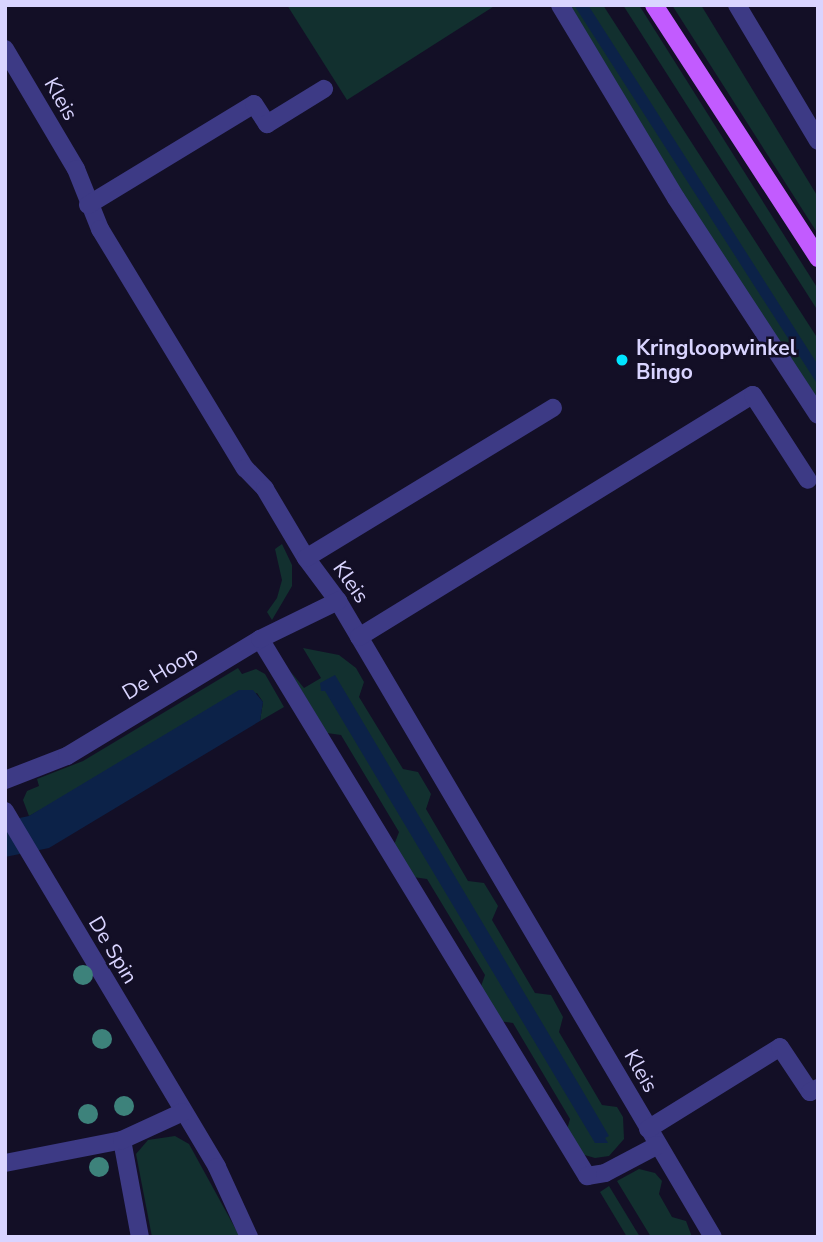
<!DOCTYPE html>
<style>
body{margin:0}
#map{position:relative;width:823px;height:1242px;overflow:hidden;background:#130f26;font-family:"Nunito Sans",sans-serif}
div>[style]{position:absolute}
.green>*{inset:0;background:#12302f}
.water>*{inset:0;background:#0c2248}
.minor>*{height:18px;margin:-9px;padding:0 9px;transform-origin:9px;border-radius:9px;background:#3d3a85}
.major>*{height:18px;margin:-9px;padding:0 9px;transform-origin:9px;border-radius:9px;background:#c25bff}
.trees>*{width:20px;height:20px;margin:-10px;border-radius:50%;background:#3d827b}
.dots>*{width:19px;height:19px;translate:-50% -50%;box-sizing:border-box;border:4px solid #130f26;border-radius:50%}
span{translate:-50% -50%;white-space:nowrap;text-align:center;line-height:1.15;-webkit-text-stroke:5px #130f26;paint-order:stroke}
.street-label{font-size:21px;color:#d9d4ff}
.poi-label{font-size:21px;color:#d9d4ff;font-weight:700}
.left{translate:0 -50%;text-align:left}
.frame{position:absolute;inset:0;border:7px solid #d9d4ff;pointer-events:none}
</style>
<div id="map">
<div class="green">
<div style="clip-path:polygon(287px 5px,496px 5px,347px 100px)"></div>
<div style="clip-path:polygon(570px 5px,603px 5px,818px 339px,818px 404px,687px 203px)"></div>
<div style="clip-path:polygon(623px 5px,639px 5px,818px 289px,818px 311px)"></div>
<div style="clip-path:polygon(672px 5px,701px 5px,818px 197px,818px 234px)"></div>
<div style="clip-path:polygon(282px 544px,292px 565px,292px 586px,272px 620px,267px 612px,277px 598px,282px 580px,275px 549px)"></div>
<div style="clip-path:polygon(303px 648px,339px 655px,356px 668px,364px 682px,359px 697px,403px 769px,418px 772px,431px 794px,426px 809px,468px 881px,484px 883px,498px 906px,492px 920px,535px 993px,551px 995px,563px 1017px,559px 1032px,602px 1105px,617px 1107px,623px 1117px,624px 1139px,609px 1156px,595px 1158px,581px 1154px,566px 1133px,570px 1119px,513px 1023px,498px 1021px,480px 989px,485px 975px,427px 879px,413px 877px,394px 845px,399px 832px,341px 735px,327px 733px,290px 671px,304px 688px,321px 678px)"></div>
<div style="clip-path:polygon(238px 668px,242px 674px,256px 669px,265px 674px,284px 707px,260px 721px,263px 702px,257px 693px,29px 816px,23px 800px,27px 791px,39px 786px,37px 779px,83px 761px)"></div>
<div style="clip-path:polygon(175px 1136px,189px 1144px,240px 1237px,152px 1237px,136px 1154px,148px 1140px)"></div>
<div style="clip-path:polygon(639px 1169px,655px 1173px,662px 1181px,659px 1194px,672px 1217px,686px 1221px,692px 1237px,651px 1237px,617px 1181px)"></div>
<div style="clip-path:polygon(609px 1186px,640px 1237px,627px 1237px,600px 1192px)"></div>
</div>
<div class="water">
<div style="clip-path:polygon(574px 5px,588px 5px,651px 103px,818px 365px,818px 385px)"></div>
<div style="clip-path:polygon(335px 675px,581px 1088px,609px 1136px,605px 1138px,608px 1143px,595px 1143px,325px 691px,321px 691px,320px 683px)"></div>
<div style="clip-path:polygon(239px 690px,253px 690px,263px 702px,260px 721px,49px 848px,5px 857px,5px 821px,29px 816px)"></div>
</div>
<div class="minor">
<div style="left:560px;top:5px;width:225px;rotate:59deg"></div>
<div style="left:676px;top:198px;width:259px;rotate:56.8deg"></div>
<div style="left:737px;top:5px;width:158px;rotate:59.2deg"></div>
<div style="left:5px;top:49px;width:139px;rotate:59.4deg"></div>
<div style="left:76px;top:169px;width:65px;rotate:68.2deg"></div>
<div style="left:100px;top:229px;width:280px;rotate:58.8deg"></div>
<div style="left:245px;top:468px;width:29px;rotate:46deg"></div>
<div style="left:265px;top:489px;width:80px;rotate:59.3deg"></div>
<div style="left:306px;top:558px;width:54px;rotate:53.3deg"></div>
<div style="left:338px;top:601px;width:738px;rotate:59.48deg"></div>
<div style="left:88px;top:205px;width:194px;rotate:-31.3deg"></div>
<div style="left:254px;top:104px;width:24px;rotate:57deg"></div>
<div style="left:267px;top:124px;width:67px;rotate:-31.6deg"></div>
<div style="left:306px;top:558px;width:289px;rotate:-31.3deg"></div>
<div style="left:359px;top:637px;width:462px;rotate:-31.6deg"></div>
<div style="left:753px;top:395px;width:101px;rotate:57.1deg"></div>
<div style="left:260px;top:639px;width:629px;rotate:58.66deg"></div>
<div style="left:587px;top:1176px;width:18px;rotate:-9deg"></div>
<div style="left:605px;top:1173px;width:60px;rotate:-27.8deg"></div>
<div style="left:5px;top:780px;width:66px;rotate:-21.2deg"></div>
<div style="left:67px;top:756px;width:226px;rotate:-31.2deg"></div>
<div style="left:260px;top:639px;width:87px;rotate:-26deg"></div>
<div style="left:5px;top:811px;width:414px;rotate:59.2deg"></div>
<div style="left:217px;top:1167px;width:77px;rotate:65.4deg"></div>
<div style="left:648px;top:1129px;width:155px;rotate:-31.8deg"></div>
<div style="left:780px;top:1047px;width:54px;rotate:56.3deg"></div>
<div style="left:810px;top:1092px;width:9px;rotate:-27deg"></div>
<div style="left:122px;top:1140px;width:99px;rotate:79.5deg"></div>
<div style="left:5px;top:1163px;width:119px;rotate:-11.1deg"></div>
<div style="left:122px;top:1140px;width:67px;rotate:-24.7deg"></div>
</div>
<div class="major">
<div style="left:654px;top:5px;width:302px;rotate:57deg"></div>
</div>
<div class="trees">
<div style="left:83px;top:975px"></div>
<div style="left:102px;top:1039px"></div>
<div style="left:124px;top:1106px"></div>
<div style="left:88px;top:1114px"></div>
<div style="left:99px;top:1167px"></div>
</div>
<div class="dots">
<div style="left:622px;top:360px;background:#00e5ff"></div>
</div>
<div class="street-label">
<span style="left:61px;top:99px;rotate:60deg">Kleis</span>
<span style="left:351px;top:582px;rotate:55deg">Kleis</span>
<span style="left:160px;top:673px;rotate:-31deg">De Hoop</span>
<span style="left:113px;top:950px;rotate:59deg">De Spin</span>
<span style="left:641px;top:1071px;rotate:60deg">Kleis</span>
</div>
<div class="poi-label">
<span class="left" style="left:636px;top:360px">Kringloopwinkel<br>Bingo</span>
</div>
<div class="frame"></div>
</div>
